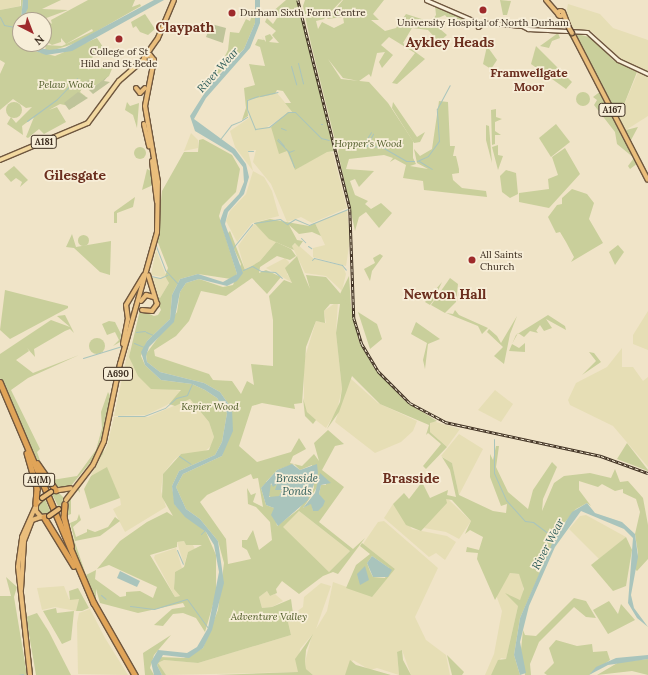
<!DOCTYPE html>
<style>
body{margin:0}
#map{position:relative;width:648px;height:675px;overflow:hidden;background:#f0e4c8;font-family:Lora,serif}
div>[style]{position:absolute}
.farmland>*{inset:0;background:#e6deb5}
.green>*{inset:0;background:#c9cf9b}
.round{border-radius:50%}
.cemetery>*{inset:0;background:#bfc49a}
.water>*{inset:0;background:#a9c4bc}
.stream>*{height:1px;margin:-0.5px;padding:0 0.5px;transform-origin:0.5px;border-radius:0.5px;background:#a9c4bc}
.roads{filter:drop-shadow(1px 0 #6f573f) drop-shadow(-1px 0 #6f573f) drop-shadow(0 1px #6f573f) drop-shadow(0 -1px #6f573f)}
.secondary>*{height:3px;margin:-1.5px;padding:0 1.5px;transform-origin:1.5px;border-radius:1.5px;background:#faf1dc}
.primary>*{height:3.5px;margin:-1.75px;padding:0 1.75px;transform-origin:1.75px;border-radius:1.75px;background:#f3d9a0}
.trunk>*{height:4px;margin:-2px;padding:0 2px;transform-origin:2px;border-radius:2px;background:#eabe7c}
.trunk>.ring{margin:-2px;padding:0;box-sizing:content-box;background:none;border:4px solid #eabe7c;border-radius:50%}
.motorway>*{height:4.5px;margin:-2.25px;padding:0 2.25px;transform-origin:2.25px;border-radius:2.25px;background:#e0a458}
.rail>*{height:2.5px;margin-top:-1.25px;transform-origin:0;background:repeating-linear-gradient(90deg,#f7eed8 0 3px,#3d2e20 0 6px);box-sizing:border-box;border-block:1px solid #3d2e20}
.bridges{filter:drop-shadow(1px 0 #5b4430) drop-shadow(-1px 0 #5b4430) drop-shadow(0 1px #5b4430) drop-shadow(0 -1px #5b4430)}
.trunk-bridge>*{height:4px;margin:-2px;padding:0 2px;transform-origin:2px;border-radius:2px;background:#eabe7c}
.dots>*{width:11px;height:11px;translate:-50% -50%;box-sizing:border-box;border:2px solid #f7eed8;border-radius:50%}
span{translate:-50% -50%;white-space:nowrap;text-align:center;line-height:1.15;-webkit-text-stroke:3.5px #f7eed8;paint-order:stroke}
.shield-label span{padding:1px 3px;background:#f7eed8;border:1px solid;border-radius:3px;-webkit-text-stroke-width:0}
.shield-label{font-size:9px;color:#3d2e20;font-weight:700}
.poi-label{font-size:10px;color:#3d2e20}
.left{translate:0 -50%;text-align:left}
.park-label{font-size:10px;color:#4d5a26;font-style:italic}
.water-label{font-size:11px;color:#2f5d5a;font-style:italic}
.quarter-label{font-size:12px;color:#6b2e1e;font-weight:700}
.district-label{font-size:14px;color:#6b2e1e;font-weight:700}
.north{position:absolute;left:12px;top:12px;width:40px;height:40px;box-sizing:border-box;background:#f7eed8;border:1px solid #ada18e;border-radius:50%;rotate:138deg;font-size:11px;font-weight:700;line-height:16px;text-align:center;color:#3d2e20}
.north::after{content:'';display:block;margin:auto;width:14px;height:18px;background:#9e2a2b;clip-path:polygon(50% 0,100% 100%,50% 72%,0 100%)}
</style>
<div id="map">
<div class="farmland">
<div style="clip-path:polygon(0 0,20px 0,20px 6px,0 10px)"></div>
<div style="clip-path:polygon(568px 4px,600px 14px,613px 28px,648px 40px,648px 72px,624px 62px,592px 32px,572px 28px,566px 14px)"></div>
<div style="clip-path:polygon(638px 72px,648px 75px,648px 116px,626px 130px,619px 117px)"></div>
<div style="clip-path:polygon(277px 93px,293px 112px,267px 127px,271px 127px,276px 135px,279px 153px,287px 150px,295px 170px,325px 216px,295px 170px,327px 151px,333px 153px,347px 208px,312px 223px,301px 217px,287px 222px,271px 184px,253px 162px,256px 150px,248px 151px,253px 171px,264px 177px,272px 191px,279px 216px,252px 223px,237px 242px,226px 221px,230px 211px,246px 194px,253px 171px,235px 147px,230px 131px,249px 118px,247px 100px)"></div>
<div style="clip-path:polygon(191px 133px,198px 140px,198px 148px,184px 151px)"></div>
<div style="clip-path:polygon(347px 210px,350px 240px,346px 266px,313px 257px,313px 248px,325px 245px,315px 223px)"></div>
<div style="clip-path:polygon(254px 224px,276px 242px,260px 261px,245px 270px,238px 246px)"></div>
<div style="clip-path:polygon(296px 243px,314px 259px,343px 266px,346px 274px,342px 291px,326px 276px,305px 273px,292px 246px)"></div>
<div style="clip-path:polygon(156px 250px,169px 283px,160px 298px,150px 283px,151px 277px,159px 278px,163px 277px,151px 275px)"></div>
<div style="clip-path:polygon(285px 258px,289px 262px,287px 274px,293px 283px,266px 268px)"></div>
<div style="clip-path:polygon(338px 301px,336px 333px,342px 389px,337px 410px,326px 428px,308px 414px,304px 405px,304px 360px,316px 321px,326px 323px,324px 311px)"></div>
<div style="clip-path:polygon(648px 311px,648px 350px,633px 344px,633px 335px)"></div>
<div style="clip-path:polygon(129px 346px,133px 366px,149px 386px,182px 391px,167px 405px,146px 415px,114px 416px)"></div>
<div style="clip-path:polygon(622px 348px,622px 367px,633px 367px,643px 381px,648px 377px,648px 467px,613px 426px,570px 405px,568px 400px,576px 383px,607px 367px)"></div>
<div style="clip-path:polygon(350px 378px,378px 403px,417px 421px,413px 431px,401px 442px,375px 453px,335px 422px)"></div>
<div style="clip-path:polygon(495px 390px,513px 404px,501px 422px,478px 410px)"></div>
<div style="clip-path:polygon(190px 399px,209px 422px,214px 437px,212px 445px,203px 453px,181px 454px,174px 460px,163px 474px,161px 491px,166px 507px,125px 532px,113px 509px,121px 505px,120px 498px,91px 475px,107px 446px,114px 417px,148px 417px)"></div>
<div style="clip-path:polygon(430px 422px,436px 422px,460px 429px,447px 447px,430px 432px)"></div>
<div style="clip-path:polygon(459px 434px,483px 449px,459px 495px,452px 463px,441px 456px)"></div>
<div style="clip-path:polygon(447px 498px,471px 521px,459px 539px,446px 532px,424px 528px)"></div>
<div style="clip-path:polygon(393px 504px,412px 529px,447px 536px,456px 542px,445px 560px,436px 553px,429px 557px,384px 518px)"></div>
<div style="clip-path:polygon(299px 511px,350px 551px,329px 572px,282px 527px)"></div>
<div style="clip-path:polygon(586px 515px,626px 537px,599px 559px,569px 529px,580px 516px)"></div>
<div style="clip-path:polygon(384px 521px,438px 568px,415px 617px,426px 640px,446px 655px,450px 675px,411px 675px,402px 650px,397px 653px,399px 675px,377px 668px,370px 670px,353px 660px,345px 675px,313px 675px,306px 669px,305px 662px,312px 635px,300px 649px,298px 672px,166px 675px,159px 668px,158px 663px,164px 660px,198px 663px,291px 635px,288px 622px,294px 621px,292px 615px,303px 607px,304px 597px,321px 583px,331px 586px,316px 629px,327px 611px,333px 582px,372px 596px,395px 569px,363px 544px,378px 522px)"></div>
<div style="clip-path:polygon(184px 541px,186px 545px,192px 543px,195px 549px,188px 552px,184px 565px,177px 542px)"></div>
<div style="clip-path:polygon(176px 548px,182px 568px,175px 572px,174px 584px,180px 596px,175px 597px,154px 558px,155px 555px)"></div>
<div style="clip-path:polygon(510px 573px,519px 574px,522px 579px,524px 593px,520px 600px,516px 599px,518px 606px,506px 659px,501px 658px,491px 675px,485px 675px,494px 654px,502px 611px,496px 595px)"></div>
<div style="clip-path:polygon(64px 586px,69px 599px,79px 599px,76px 611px,55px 607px,42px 610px,37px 588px)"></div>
<div style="clip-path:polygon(267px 591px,270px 596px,275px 594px,283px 601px,272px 607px,262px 608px,259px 597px)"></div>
<div style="clip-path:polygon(90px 609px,105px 638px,128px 675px,78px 674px,77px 623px,79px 613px)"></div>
</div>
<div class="green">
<div style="clip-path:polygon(21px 0,23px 0,20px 28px,17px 27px,20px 44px,26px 49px,55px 56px,97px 38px,103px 47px,85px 65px,89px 70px,90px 63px,96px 61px,96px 68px,114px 64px,109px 76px,92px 88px,87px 86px,91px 79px,81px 83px,84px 85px,80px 92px,85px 96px,74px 107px,60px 104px,49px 110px,57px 107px,66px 122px,44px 134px,39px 129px,28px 138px,26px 137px,34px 117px,22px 126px,23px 135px,7px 124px,11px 117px,16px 123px,32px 107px,26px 108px,13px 99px,0 110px,0 74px,5px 63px,0 60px,0 10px,21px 6px)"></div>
<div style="clip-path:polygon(28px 0,61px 0,42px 9px,68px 10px,41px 20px,25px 20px)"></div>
<div style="clip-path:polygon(88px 0,135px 0,132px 7px,140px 4px,141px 6px,76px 43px,54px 50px,45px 50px,46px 45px,62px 46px,93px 31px,92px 29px,66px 44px,61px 38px,61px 42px,52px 45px,44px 40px,44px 23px,48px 21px,52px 24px,51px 20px)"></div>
<div style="clip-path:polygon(286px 0,298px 0,335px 151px,327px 152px,295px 170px,287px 151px,279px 154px,271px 127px,288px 112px,293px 113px,285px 103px,291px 103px,283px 91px,277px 90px,275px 94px,247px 100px,248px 116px,242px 120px,246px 108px,244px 88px,255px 85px,249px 64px,265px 66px,260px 47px,255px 45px,258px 39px,264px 40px,261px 36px,266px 42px,265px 36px,270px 34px,273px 38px,269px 42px,279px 43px,272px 35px,276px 31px,265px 22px,267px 18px,273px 24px,277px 18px,271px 13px)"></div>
<div style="clip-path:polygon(305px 0,342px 0,324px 19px,316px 21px,318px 29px,322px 22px,334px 28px,344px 23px,343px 17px,327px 19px,343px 0,384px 0,373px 14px,379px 20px,371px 20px,385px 31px,396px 28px,406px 14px,431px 22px,436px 15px,435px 5px,473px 23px,470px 28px,454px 17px,450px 21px,445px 15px,436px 19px,433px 23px,447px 35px,439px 42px,428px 30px,412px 28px,403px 43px,425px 59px,397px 84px,392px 83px,415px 53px,389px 37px,381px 45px,393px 55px,382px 68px,379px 62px,385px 52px,377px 53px,371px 77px,369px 74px,359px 81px,343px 78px,328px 59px,341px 79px,369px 82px,388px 103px,413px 141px,413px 158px,416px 164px,410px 166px,428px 169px,417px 163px,414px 149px,420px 156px,432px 149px,439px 101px,448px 102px,450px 146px,455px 146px,453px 156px,456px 156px,459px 169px,459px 173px,452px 174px,453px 180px,462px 188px,486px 191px,487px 197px,424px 190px,423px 181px,403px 178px,406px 165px,395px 159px,390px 162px,393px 158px,384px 155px,349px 159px,346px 169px,374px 171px,359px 187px,355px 179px,350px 181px,355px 195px,368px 201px,365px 204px,371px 209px,381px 203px,392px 213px,379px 228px,366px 212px,359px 217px,355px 231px,338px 152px,340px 144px,335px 140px,311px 44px,303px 6px)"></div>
<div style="clip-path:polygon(500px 0,511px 1px,507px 15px,503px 15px)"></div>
<div style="clip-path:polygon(145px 14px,155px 29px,148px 35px,140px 32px,136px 26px,133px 28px,131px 22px)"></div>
<div style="clip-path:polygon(252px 15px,256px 15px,255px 23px,244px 49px,214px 78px,228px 50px,230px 32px,239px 33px,246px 19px,250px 21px)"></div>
<div style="clip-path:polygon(567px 32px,573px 37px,608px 103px,613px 117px,638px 163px,630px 169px,628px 166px,634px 158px,617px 144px,615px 132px,594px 105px,597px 100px,593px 97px,601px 91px)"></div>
<div style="clip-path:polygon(558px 33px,560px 38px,552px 41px,549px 48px,540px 46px)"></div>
<div style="clip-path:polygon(573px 33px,593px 38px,613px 60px,637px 72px,619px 117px,626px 130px,638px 127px,630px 142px)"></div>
<div style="clip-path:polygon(487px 46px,497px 60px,491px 69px,483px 64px)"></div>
<div style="clip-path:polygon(536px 46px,572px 82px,566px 89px,531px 64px)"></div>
<div class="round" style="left:576px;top:92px;width:14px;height:14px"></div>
<div style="clip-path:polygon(127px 102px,130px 106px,139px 103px,137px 128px,133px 115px,125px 110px)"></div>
<div style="clip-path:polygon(393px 102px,417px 137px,425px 132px,420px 142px,414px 143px,392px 108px)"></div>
<div class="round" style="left:6px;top:102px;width:16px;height:16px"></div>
<div style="clip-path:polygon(496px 109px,496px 117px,502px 119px,495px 122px,495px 131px,501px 135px,495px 135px,495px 144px,492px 145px,491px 110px)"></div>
<div style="clip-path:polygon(556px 124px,570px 142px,551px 157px,539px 138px)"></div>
<div style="clip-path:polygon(486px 125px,489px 126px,492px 163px,486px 140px)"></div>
<div style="clip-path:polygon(evenodd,203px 139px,232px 155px,240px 169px,236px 192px,222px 206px,219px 216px,237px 274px,231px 279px,198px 274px,180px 279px,172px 295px,170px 319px,147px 341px,141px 356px,145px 365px,161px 380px,192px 384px,205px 390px,217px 398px,227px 413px,222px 442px,215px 455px,179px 471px,172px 486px,175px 505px,206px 532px,216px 555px,216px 594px,205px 632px,196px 618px,183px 613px,173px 614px,163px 626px,154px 625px,172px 609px,185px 607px,183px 603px,138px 613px,100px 603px,96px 589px,96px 604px,74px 551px,65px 511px,69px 494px,76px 488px,79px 488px,80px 493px,78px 490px,71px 494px,71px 514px,66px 516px,86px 575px,96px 570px,95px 579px,120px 597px,126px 596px,126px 592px,140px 591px,153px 598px,157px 587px,109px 565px,97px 569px,120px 541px,147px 522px,167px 512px,173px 516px,162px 497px,163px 474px,181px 454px,209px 450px,214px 437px,209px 422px,190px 399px,175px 406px,169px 404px,181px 390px,151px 389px,138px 376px,129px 357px,140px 310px,154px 316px,158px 315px,161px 310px,154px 293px,160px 298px,169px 283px,165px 276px,168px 268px,157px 240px,162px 191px,184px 152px,198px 152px,199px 140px,203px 139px,184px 541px,186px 545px,202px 545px,188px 552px,184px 567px,175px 572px,174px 589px,180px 596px,175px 597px,150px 555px,177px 547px,177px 542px,184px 541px)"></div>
<div style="clip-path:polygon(498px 145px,498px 155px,503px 156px,498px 170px,492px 147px)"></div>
<div class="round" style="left:134px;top:147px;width:12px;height:12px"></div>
<div style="clip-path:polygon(565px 148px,580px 174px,549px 208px,519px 202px,519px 193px,549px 189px,548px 179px,558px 175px,552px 157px)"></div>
<div style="clip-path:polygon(14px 166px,28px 180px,20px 187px,22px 182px,16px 178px,11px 182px,4px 174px)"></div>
<div style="clip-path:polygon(147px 169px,151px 171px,153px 185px,142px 190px)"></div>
<div style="clip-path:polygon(506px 170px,516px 173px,518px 194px,510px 198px,502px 192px,500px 176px)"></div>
<div style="clip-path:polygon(572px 189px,587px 194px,594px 203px,589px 219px,603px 243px,571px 262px,574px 257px,566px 242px,560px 232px,556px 233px,548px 217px,557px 205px,562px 204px,562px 198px)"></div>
<div style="clip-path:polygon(135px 197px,133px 207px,117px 213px,117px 223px,114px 223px,114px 212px)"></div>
<div style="clip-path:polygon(270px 219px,309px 226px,315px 223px,321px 236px,312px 232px,299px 234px,289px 225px,297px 240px,303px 241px,299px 247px,295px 243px,292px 246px,294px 250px,269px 239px,254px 223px)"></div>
<div style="clip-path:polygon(evenodd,230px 231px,245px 270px,260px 261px,276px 242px,291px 249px,296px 256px,290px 260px,277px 256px,260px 267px,259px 273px,266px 270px,281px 277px,267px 294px,252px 278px,226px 296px,201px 291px,189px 321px,176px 336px,154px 350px,155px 356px,209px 374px,213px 380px,232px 381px,241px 394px,247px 381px,254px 385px,251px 364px,273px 366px,273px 320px,269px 296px,284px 280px,292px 283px,285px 268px,297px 256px,304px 275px,310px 289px,306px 275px,326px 277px,351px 306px,359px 341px,374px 368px,405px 401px,437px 421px,430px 423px,430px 432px,447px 447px,426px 469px,423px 466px,441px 444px,428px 433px,426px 435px,429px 425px,380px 404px,352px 376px,339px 412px,327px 429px,340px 402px,342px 389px,336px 333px,340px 304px,330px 304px,324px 311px,325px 323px,316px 321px,306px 347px,302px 403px,294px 404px,295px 409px,262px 403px,252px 406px,239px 446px,257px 462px,291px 452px,299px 438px,306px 449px,293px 456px,290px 463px,302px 466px,314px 454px,319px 461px,314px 443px,328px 430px,344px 444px,335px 446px,322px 470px,344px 487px,319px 522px,353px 549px,365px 538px,338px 574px,333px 572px,323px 576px,299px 594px,282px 581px,276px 589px,277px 593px,270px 596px,267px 591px,259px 597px,262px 608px,272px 607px,291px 599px,294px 621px,288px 622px,291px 635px,198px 663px,164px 660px,158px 663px,166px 675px,162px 675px,157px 665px,160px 657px,184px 658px,203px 648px,218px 610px,224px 563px,218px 541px,200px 519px,186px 509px,176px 487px,183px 474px,222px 456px,232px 409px,220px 392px,204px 383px,160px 372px,147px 362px,146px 354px,177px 312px,180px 292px,186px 283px,199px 279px,223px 287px,233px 285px,241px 264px,227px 234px,230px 231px,294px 464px,300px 470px,312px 465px,314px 488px,299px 509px,277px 526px,274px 508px,266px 505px,261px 488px,266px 483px,266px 489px,269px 485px,266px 482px,277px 470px,294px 464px,230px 231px,251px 474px,253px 479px,258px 478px,263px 507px,253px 502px,256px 493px,251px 495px,247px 488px,248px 504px,256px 507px,270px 522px,272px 540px,259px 550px,253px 530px,247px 540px,242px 540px,242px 547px,247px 550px,251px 559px,228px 564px,226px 539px,200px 502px,207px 495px,251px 474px,230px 231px,324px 477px,326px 485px,321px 485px,319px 494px,322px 505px,313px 511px,312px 503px,303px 508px,324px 477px,230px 231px,299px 511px,350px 551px,329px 572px,283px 527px,299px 511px)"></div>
<div style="clip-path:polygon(72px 234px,76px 247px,111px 241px,110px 275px,100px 272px,74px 248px,66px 247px)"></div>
<div class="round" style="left:77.5px;top:234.5px;width:11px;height:11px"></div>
<div style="clip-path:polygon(618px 245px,624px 252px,615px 265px,609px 252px)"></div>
<div style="clip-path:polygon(380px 254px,383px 256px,372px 271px,370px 281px,364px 269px,375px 263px,373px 258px)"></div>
<div style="clip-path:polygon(349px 276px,351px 306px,349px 306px,340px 294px)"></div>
<div style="clip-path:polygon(450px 278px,458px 284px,456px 302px,445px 313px,431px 305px)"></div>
<div style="clip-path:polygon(442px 282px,433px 301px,430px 305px,425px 302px)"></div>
<div style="clip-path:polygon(5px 290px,68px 306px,68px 308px,10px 339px,0 330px)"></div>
<div style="clip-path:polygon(455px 310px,459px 315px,488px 328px,482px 334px,478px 326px,446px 313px,453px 314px)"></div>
<div style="clip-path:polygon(358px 312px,377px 324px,382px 339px,370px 349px)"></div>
<div style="clip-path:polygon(65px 315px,74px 333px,70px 329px,65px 331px,34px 349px,35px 357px,27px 348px,29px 351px,16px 360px,33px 373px,79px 355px,28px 378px,11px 390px,40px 449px,37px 452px,43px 469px,52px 480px,77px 476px,96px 450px,102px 428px,101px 412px,108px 392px,110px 396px,105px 428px,94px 458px,70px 487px,56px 489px,40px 465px,27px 441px,0 378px,0 354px,51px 320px,70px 327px,57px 316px)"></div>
<div style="clip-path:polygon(548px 315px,565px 326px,566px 330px,546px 319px,552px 328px,544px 331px,540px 325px,536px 331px,533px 326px,538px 333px,530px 331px,524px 337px,518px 333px,512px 344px,519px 348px,525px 343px,525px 352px,509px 351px,516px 335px)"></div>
<div style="clip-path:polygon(517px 316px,510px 334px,504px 364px,494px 356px,503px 347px,487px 332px,489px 329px,497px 336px,501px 343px)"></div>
<div style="clip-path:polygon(109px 321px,115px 322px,121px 334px,120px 342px,113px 346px,119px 340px,115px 332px,107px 335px,102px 324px)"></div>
<div style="clip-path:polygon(416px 322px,440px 339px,428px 344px,425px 369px,423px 360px,427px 343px,411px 334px)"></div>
<div class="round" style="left:89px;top:338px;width:16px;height:16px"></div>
<div style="clip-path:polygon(589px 352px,594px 353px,601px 362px,582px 375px,596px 361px)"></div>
<div style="clip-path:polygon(117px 389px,103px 454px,85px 480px,101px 452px)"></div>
<div style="clip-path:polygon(303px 398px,307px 412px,316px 420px,313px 424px,305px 416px)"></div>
<div style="clip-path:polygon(627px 443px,648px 470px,648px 471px,617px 459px)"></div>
<div style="clip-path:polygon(496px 446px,499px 446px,496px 467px,508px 492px,528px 509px,533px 490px,552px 462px,557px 467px,543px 499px,542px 511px,554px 483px,564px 476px,590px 473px,611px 478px,615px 469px,620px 482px,628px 481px,643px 498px,648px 525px,648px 559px,637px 571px,634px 568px,638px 553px,635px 534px,640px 512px,636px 499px,623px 493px,623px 489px,615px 491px,602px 484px,598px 487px,579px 481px,579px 490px,591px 506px,587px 503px,576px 509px,560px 528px,520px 618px,514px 655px,520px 675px,491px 675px,498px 660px,506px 659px,518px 606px,505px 593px,520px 600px,524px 589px,519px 574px,510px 573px,495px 600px,477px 559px,478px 553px,466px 552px,467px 547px,479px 550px,483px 537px,470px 530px,465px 534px,471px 521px,452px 500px,446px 499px,447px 503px,421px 531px,406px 525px,393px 504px,404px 493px,409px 499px,422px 482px,430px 498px,448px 490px,447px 495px,456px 497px,450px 470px,442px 457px,452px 463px,459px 495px,493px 511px,506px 513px,507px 504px,501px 506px,490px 477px,490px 454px,493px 460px)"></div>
<div style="clip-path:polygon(107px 467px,120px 498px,90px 509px,84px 489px,91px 476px)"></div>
<div class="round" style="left:267px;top:484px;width:14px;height:14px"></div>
<div style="clip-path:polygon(58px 492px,65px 499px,59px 508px,52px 494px)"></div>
<div style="clip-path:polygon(45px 499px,51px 513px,42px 515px,37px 511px,37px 504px)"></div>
<div style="clip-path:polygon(79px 514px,81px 520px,73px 527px,76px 537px,87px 532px,87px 529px,95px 532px,108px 527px,115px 517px,120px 521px,100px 536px,75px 541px,70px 523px,77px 520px)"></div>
<div style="clip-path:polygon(626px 537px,632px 550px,626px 586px,613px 591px,591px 565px)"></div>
<div style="clip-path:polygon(evenodd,362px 543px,395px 569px,372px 597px,346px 588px,356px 565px,370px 554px,360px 546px,362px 543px,372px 556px,389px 568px,385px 578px,373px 577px,370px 571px,367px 563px,372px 556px)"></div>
<div style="clip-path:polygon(6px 577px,17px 587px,14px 597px,27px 675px,0 675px,0 596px,11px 596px)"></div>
<div style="clip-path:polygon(78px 588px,89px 608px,82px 611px,76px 611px,79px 599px,70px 600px,69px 591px)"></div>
<div style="clip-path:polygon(574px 598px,586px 601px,596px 618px,586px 617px,574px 607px,539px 642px,530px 664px,531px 675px,525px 675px,521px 650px,523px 630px,525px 635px,536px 636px)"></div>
<div style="clip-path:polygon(609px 601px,618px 614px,621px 604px,635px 620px,608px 634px,593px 610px)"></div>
<div style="clip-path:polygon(56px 608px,57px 613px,74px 611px,71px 640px,62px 644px,43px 611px)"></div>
<div style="clip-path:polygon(37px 613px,49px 632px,71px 675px,36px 675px,26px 617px)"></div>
<div style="clip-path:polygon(313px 634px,306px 650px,305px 662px,306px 669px,313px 675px,216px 675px,298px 672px,295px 659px)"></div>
<div style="clip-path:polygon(171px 635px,154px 655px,150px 668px,154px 675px,145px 675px,143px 653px)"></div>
<div style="clip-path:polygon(556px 640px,577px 646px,592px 644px,593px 652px,607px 651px,610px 660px,589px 675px,547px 675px,544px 673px,554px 663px,549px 648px)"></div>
<div style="clip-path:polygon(402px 650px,403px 660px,411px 675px,399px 675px,397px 652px)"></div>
<div style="clip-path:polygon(447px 655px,464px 672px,462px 675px,452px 675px)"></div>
<div style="clip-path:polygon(648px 659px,648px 675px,632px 671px,597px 675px,619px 662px)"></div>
<div style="clip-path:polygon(350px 660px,356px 665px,391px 675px,345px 675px)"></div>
</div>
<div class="cemetery">
<div style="clip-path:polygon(211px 24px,226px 28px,223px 43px,206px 37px)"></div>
<div style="clip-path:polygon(108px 76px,104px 81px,110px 82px,93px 94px,81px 82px,92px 79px,87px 86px,91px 89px)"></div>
<div style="clip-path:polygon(78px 92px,88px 98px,69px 110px,64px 103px)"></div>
</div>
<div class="water">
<div style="clip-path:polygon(23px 0,28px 0,28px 8px,20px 27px)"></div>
<div style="clip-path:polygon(154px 0,164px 0,72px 51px,46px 55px,25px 47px,24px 44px,49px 50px,65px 48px)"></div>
<div style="clip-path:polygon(255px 0,260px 0,260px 23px,250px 48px,206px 98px,194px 119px,235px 149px,246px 164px,249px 177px,244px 194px,228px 212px,225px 224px,243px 273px,237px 281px,227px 286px,199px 279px,186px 283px,180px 292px,174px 322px,149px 347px,146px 356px,147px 362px,160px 372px,204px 383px,220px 392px,232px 409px,233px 431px,222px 456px,183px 474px,176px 487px,186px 509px,200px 519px,218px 541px,224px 583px,212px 630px,203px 648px,189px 658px,163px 655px,157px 665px,162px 675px,154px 675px,151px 662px,158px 650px,187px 653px,197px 647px,208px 628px,219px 572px,214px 545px,206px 532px,185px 517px,174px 504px,172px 486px,179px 471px,215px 455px,222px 442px,227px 413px,217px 398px,205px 390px,192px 384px,161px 380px,145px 365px,141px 352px,147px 341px,170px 319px,172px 295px,180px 279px,198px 274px,223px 282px,237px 274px,220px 221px,224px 210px,239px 194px,244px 182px,243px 167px,232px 153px,195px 131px,190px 116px,209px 86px,244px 49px,255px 23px)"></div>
<div style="clip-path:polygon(evenodd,292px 464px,300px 470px,317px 464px,318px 473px,308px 500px,278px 526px,271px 515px,274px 508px,266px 505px,261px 488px,277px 470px,292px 464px,271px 483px,273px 487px,277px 484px,275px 490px,282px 490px,279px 496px,269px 497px,271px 483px)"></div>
<div style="clip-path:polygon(320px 473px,331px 483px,321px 485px,319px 494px,325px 501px,323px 506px,318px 511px,313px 511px,311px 504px,303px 508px,315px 493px)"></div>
<div style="clip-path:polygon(587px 503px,595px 513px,622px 522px,635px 534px,638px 557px,631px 595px,634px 608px,648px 627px,637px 618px,628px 603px,633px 538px,624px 529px,581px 511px,555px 547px,529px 606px,520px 642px,526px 673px,520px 675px,514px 655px,520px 618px,554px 539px,572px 512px)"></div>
<div style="clip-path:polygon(372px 556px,392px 570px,388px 577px,373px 577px,367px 563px)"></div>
<div style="clip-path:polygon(365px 566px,369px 580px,360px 585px,357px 574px)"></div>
<div style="clip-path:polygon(120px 571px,140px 581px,137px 587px,117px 578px)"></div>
<div style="clip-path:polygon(648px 655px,648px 659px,608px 665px,589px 675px,596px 667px,616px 658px)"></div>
</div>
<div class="stream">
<div style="left:349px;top:11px;width:16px;rotate:18deg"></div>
<div style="left:0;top:17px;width:9px;rotate:63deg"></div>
<div style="left:4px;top:25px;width:16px;rotate:11deg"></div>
<div style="left:298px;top:63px;width:21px;rotate:76deg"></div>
<div style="left:291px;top:66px;width:19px;rotate:74deg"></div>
<div style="left:260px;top:96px;width:18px;rotate:-13deg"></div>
<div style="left:247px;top:108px;width:8px;rotate:-90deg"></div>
<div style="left:247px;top:100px;width:12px;rotate:-20deg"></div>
<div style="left:247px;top:109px;width:22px;rotate:68deg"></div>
<div style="left:255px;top:129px;width:14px;rotate:-8deg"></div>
<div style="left:269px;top:127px;width:24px;rotate:-38deg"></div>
<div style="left:288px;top:112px;width:7px"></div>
<div style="left:295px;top:112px;width:37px;rotate:45deg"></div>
<div style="left:321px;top:138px;width:8px;rotate:14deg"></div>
<div style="left:242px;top:120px;width:6px;rotate:-31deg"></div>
<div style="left:27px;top:121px;width:37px;rotate:-36deg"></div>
<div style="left:57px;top:99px;width:29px;rotate:-46deg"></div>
<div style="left:321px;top:124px;width:1px"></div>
<div style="left:281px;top:128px;width:5px;rotate:22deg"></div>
<div style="left:221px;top:138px;width:16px;rotate:-52deg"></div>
<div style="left:231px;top:125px;width:11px;rotate:-22deg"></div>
<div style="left:278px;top:139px;width:9px;rotate:49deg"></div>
<div style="left:277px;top:140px;width:16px;rotate:45deg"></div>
<div style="left:288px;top:151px;width:17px;rotate:69deg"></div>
<div style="left:339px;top:143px;width:43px;rotate:5.3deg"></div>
<div style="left:382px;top:147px;width:28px;rotate:30deg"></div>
<div style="left:406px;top:161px;width:8px"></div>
<div style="left:363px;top:145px;width:15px;rotate:-58deg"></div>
<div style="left:366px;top:147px;width:15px;rotate:-62deg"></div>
<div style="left:248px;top:151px;width:5px"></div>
<div style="left:289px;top:152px;width:5px;rotate:-22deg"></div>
<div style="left:417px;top:161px;width:12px;rotate:-24deg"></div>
<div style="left:428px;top:156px;width:19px;rotate:-54deg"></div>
<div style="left:439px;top:141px;width:32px;rotate:-94deg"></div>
<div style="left:437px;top:109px;width:27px;rotate:-62deg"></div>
<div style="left:419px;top:161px;width:15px;rotate:32deg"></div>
<div style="left:254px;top:223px;width:26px;rotate:-9deg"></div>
<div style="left:280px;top:219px;width:9px;rotate:36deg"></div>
<div style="left:287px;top:224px;width:9px;rotate:-32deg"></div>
<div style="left:295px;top:219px;width:15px;rotate:23deg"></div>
<div style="left:309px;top:225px;width:42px;rotate:-22.3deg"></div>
<div style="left:301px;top:238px;width:6px;rotate:45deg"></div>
<div style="left:156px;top:246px;width:26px;rotate:69deg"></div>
<div style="left:165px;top:270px;width:19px;rotate:47deg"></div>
<div style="left:308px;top:246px;width:4px;rotate:34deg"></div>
<div style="left:232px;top:249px;width:32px;rotate:-51deg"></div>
<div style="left:312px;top:260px;width:3px;rotate:-45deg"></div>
<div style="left:314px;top:258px;width:29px;rotate:14deg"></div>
<div style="left:342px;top:265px;width:6px;rotate:51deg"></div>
<div style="left:243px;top:270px;width:10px;rotate:-24deg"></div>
<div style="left:252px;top:266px;width:10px;rotate:29deg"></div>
<div style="left:261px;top:271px;width:14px;rotate:4deg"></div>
<div style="left:275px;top:272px;width:9px;rotate:41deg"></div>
<div style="left:151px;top:276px;width:9px;rotate:13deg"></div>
<div style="left:160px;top:278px;width:8px;rotate:-23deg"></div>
<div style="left:136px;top:332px;width:9px;rotate:-6deg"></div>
<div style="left:146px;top:332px;width:8px;rotate:23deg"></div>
<div style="left:134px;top:343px;width:11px;rotate:22deg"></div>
<div style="left:83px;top:358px;width:39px;rotate:-17deg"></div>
<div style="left:118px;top:416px;width:26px"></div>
<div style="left:144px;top:416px;width:22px;rotate:-21deg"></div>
<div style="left:165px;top:408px;width:15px;rotate:-42deg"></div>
<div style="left:176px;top:398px;width:11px;rotate:-15deg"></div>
<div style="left:187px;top:395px;width:12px;rotate:-66deg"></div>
<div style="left:494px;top:439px;width:34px;rotate:90deg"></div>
<div style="left:494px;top:473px;width:30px;rotate:66deg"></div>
<div style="left:506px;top:500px;width:28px;rotate:48deg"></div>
<div style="left:525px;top:521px;width:8px;rotate:7deg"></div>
<div style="left:533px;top:522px;width:26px;rotate:37deg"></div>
<div style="left:179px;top:456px;width:14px;rotate:34deg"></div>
<div style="left:201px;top:534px;width:6px;rotate:-45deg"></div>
<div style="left:177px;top:550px;width:15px;rotate:67deg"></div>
<div style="left:101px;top:595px;width:6px;rotate:39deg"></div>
<div style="left:130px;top:606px;width:24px;rotate:7deg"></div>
<div style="left:154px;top:609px;width:34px;rotate:-17deg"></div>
<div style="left:187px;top:599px;width:37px;rotate:54deg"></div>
<div style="left:18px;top:675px;width:5px;rotate:-11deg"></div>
</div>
<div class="roads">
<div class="secondary">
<div style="left:426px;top:0;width:56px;rotate:23.3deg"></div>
<div style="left:477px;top:22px;width:46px;rotate:5deg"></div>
<div style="left:474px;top:21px;width:7px;rotate:56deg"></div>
<div style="left:478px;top:27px;width:7px;rotate:-34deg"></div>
<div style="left:522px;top:26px;width:7px;rotate:27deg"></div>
<div style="left:528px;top:29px;width:59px;rotate:2.9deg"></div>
<div style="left:587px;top:32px;width:42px;rotate:42.1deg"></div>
<div style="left:618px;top:60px;width:33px;rotate:25deg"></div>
</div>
<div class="primary">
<div style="left:0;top:160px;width:95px;rotate:-22.8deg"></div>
<div style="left:88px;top:123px;width:52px;rotate:-53.6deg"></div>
<div style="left:119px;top:81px;width:33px;rotate:-41deg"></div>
</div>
<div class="trunk">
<div style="left:546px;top:0;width:18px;rotate:49deg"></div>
<div class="ring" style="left:557.5px;top:10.5px;width:1px;height:1px"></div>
<div style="left:563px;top:12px;width:17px;rotate:69deg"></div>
<div style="left:572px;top:33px;width:165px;rotate:62.7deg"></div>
<div style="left:153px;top:62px;width:7px;rotate:164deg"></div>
<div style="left:146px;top:64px;width:6px;rotate:-108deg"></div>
<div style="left:144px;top:58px;width:24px;rotate:-55deg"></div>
<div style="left:158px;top:38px;width:41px;rotate:-67.2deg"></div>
<div style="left:136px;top:88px;width:6px;rotate:51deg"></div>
<div style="left:140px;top:93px;width:7px;rotate:-45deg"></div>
<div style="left:144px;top:124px;width:23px;rotate:77deg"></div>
<div style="left:152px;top:161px;width:41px;rotate:83deg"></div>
<div style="left:141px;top:301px;width:8px;rotate:-50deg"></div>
<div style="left:146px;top:295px;width:8px;rotate:14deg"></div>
<div style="left:142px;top:310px;width:10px;rotate:6deg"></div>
<div style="left:152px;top:311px;width:9px;rotate:-54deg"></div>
<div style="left:157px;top:304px;width:30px;rotate:-107deg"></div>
<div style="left:123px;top:344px;width:25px;rotate:-79deg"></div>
<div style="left:128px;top:319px;width:14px;rotate:-98deg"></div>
<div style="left:126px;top:305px;width:35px;rotate:-59deg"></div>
<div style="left:53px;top:491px;width:18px;rotate:-9deg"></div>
<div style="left:42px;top:498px;width:8px;rotate:135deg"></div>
<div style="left:36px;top:504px;width:7px;rotate:90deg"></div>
<div style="left:36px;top:511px;width:8px;rotate:50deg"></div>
<div style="left:41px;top:517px;width:8px;rotate:-7deg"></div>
<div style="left:66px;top:500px;width:44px;rotate:-52.4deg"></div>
<div style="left:93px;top:465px;width:26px;rotate:-65deg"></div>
<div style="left:104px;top:441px;width:79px;rotate:-78.3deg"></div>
<div style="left:120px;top:364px;width:137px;rotate:-74.3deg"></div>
<div style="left:157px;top:232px;width:50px;rotate:-88.9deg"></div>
<div style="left:158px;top:182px;width:77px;rotate:-99.7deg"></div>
<div style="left:145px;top:106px;width:47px;rotate:-78.9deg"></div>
<div style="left:154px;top:60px;width:6px;rotate:-129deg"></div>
<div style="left:150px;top:55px;width:5px;rotate:158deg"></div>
<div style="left:21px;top:589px;width:48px;rotate:-86.4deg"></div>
<div style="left:24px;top:541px;width:22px;rotate:-69deg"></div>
<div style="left:32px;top:520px;width:9px;rotate:-18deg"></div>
<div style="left:30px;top:675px;width:109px;rotate:-96.3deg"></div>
<div style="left:18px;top:567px;width:30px;rotate:-82deg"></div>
<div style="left:22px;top:537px;width:32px;rotate:-66deg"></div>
</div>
<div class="motorway">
<div style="left:0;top:382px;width:240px;rotate:67deg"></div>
<div style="left:94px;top:603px;width:83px;rotate:60.3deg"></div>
<div style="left:27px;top:453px;width:37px;rotate:74deg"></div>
<div style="left:37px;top:489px;width:15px;rotate:94deg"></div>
<div style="left:37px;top:463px;width:33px;rotate:55deg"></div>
<div style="left:65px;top:504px;width:13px;rotate:94deg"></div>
<div style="left:64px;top:517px;width:30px;rotate:76deg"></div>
<div style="left:44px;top:517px;width:57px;rotate:58.5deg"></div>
</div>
</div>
<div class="rail">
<div style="left:298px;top:0;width:215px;rotate:76deg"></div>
<div style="left:350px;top:209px;width:109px;rotate:87.9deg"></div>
<div style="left:354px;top:318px;width:27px;rotate:73deg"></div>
<div style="left:362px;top:344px;width:31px;rotate:59deg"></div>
<div style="left:378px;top:371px;width:45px;rotate:45deg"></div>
<div style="left:410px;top:403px;width:40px;rotate:28deg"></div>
<div style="left:445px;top:422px;width:160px;rotate:12.3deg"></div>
<div style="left:601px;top:456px;width:50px;rotate:19.9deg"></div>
</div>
<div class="bridges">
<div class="trunk-bridge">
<div style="left:569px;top:28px;width:6px;rotate:59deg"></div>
<div style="left:42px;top:498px;width:11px;rotate:-34deg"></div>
<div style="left:49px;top:516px;width:12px;rotate:-35deg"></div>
</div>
</div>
<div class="dots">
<div style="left:483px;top:10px;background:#9e2a2b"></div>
<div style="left:232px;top:13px;background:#9e2a2b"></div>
<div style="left:119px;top:39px;background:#9e2a2b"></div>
<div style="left:472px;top:260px;background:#9e2a2b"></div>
</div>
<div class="shield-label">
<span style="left:612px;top:110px">A167</span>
<span style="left:44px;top:142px">A181</span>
<span style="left:118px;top:374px">A690</span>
<span style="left:39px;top:480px">A1(M)</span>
</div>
<div class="poi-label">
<span class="left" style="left:240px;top:13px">Durham Sixth Form Centre</span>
<span style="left:483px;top:23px">University Hospital of North Durham</span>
<span style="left:119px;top:57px">College of St<br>Hild and St Bede</span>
<span class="left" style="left:480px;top:260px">All Saints<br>Church</span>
</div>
<div class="park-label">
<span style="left:66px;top:85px">Pelaw Wood</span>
<span style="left:368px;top:144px">Hopper's Wood</span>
<span style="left:210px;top:407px">Kepier Wood</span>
<span style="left:269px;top:617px">Adventure Valley</span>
</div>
<div class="water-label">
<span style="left:218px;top:70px;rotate:-48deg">River Wear</span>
<span style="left:297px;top:485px">Brasside<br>Ponds</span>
<span style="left:548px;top:544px;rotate:-62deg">River Wear</span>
</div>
<div class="quarter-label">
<span style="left:529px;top:80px">Framwellgate<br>Moor</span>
</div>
<div class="district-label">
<span style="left:185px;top:27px">Claypath</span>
<span style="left:450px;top:42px">Aykley Heads</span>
<span style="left:75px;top:175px">Gilesgate</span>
<span style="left:445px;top:294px">Newton Hall</span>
<span style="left:411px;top:478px">Brasside</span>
</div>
<div class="north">N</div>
</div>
